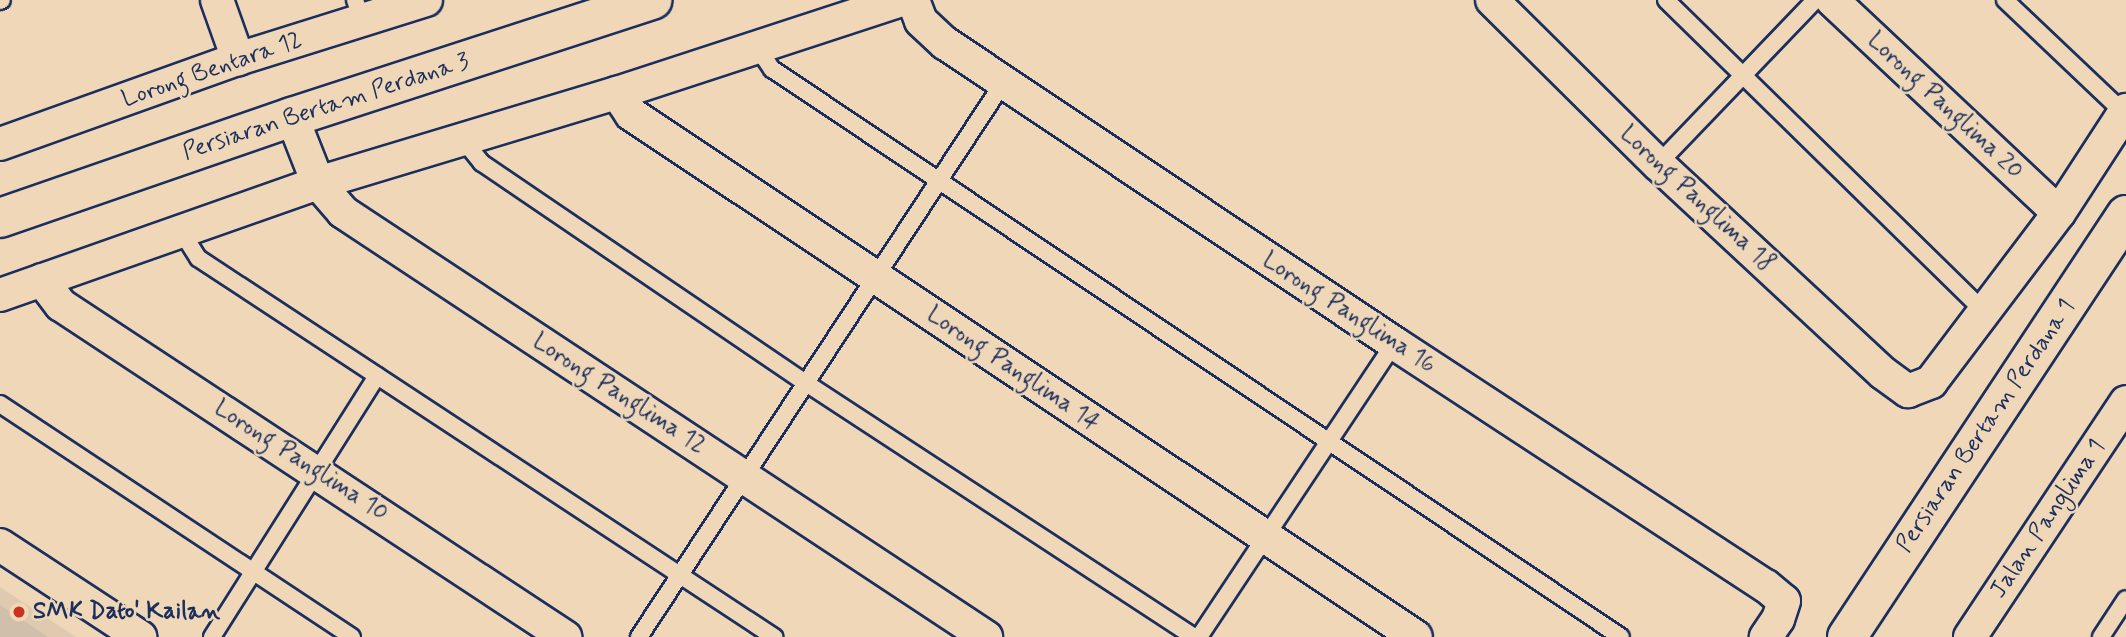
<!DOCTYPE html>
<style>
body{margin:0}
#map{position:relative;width:2126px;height:637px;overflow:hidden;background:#efd7b7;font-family:Mynerve,sans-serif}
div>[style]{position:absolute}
.built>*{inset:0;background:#dfcab0}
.green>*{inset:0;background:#d0bfaa}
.roads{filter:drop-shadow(2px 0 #1b2f5e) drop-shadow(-2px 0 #1b2f5e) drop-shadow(0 2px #1b2f5e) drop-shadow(0 -2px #1b2f5e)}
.lane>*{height:16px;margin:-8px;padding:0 8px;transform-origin:8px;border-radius:8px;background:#efd7b7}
.street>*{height:32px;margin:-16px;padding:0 16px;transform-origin:16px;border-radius:16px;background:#efd7b7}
.secondary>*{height:38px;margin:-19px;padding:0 19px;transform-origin:19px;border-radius:19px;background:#efd7b7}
.dots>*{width:19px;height:19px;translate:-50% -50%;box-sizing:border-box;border:4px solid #efd7b7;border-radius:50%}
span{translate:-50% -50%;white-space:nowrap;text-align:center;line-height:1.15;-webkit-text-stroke:5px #efd7b7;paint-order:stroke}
.street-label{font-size:24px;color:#1b2f5e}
.poi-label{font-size:24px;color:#1b2f5e;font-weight:700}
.left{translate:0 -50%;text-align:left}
</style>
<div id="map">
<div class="built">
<div style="clip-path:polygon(0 587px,76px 637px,0 637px)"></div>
</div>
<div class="green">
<div style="clip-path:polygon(0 605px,48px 637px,0 637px)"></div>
</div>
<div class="roads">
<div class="lane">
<div style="left:355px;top:0;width:21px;rotate:71deg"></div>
<div style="left:1666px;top:0;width:446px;rotate:44.4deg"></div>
<div style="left:2005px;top:0;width:164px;rotate:43.5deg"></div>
<div style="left:0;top:1px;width:2px;rotate:-27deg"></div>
<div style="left:757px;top:47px;width:27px;rotate:56deg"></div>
<div style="left:772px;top:69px;width:1021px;rotate:33.78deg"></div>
<div style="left:464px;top:141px;width:28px;rotate:51deg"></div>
<div style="left:482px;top:163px;width:392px;rotate:34.2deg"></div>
<div style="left:806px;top:383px;width:464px;rotate:33.2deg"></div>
<div style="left:1658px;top:164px;width:227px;rotate:-46.2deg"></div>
<div style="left:180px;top:229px;width:34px;rotate:58deg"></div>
<div style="left:198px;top:258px;width:690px;rotate:33.34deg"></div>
<div style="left:0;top:404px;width:422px;rotate:33.5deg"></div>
<div style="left:212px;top:637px;width:309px;rotate:-57.7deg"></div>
<div style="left:639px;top:637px;width:663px;rotate:-56.69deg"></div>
<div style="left:1199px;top:637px;width:353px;rotate:-56.4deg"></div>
<div style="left:2101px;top:637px;width:45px;rotate:-56.7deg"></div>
</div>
<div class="street">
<div style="left:217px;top:0;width:63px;rotate:70.4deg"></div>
<div style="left:913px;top:0;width:22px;rotate:69deg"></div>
<div style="left:921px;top:21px;width:33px;rotate:43deg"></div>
<div style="left:945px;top:43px;width:540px;rotate:33.75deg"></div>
<div style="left:1394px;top:343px;width:444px;rotate:33.2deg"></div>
<div style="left:1766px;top:586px;width:23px;rotate:40deg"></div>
<div style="left:1784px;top:601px;width:19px;rotate:108deg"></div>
<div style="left:1778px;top:619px;width:22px;rotate:124deg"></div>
<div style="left:1492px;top:0;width:233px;rotate:44.7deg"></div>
<div style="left:1658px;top:164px;width:307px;rotate:42.9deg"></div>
<div style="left:1883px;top:373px;width:31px;rotate:36deg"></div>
<div style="left:1908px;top:391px;width:25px;rotate:-21deg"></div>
<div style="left:1931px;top:382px;width:212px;rotate:-52.9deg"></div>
<div style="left:2059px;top:213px;width:123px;rotate:-57deg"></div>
<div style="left:1832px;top:0;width:311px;rotate:43.2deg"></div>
<div style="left:617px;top:93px;width:25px;rotate:56deg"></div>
<div style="left:631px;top:114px;width:943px;rotate:33.67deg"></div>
<div style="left:292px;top:117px;width:71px;rotate:68.5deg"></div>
<div style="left:318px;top:183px;width:38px;rotate:49deg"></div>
<div style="left:343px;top:212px;width:771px;rotate:33.46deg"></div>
<div style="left:0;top:144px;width:253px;rotate:-19.7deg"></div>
<div style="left:238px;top:59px;width:197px;rotate:-17.4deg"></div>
<div style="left:42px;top:280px;width:31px;rotate:53deg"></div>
<div style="left:61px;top:305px;width:604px;rotate:33.37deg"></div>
<div style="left:0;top:295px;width:337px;rotate:-19.4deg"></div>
<div style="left:318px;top:183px;width:312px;rotate:-16.8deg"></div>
<div style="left:617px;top:93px;width:300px;rotate:-18.1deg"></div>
<div style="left:0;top:545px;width:168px;rotate:33.3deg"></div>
<div style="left:1970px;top:637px;width:282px;rotate:-56.4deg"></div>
</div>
<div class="secondary">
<div style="left:0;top:218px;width:309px;rotate:-19.1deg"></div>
<div style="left:292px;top:117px;width:379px;rotate:-18deg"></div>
<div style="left:1847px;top:637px;width:506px;rotate:-56.53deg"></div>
</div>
</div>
<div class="dots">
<div style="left:19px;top:612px;background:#c8321e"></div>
</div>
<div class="street-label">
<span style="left:212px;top:70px;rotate:-19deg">Lorong Bentara 12</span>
<span style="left:1945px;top:106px;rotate:43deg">Lorong Panglima 20</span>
<span style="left:326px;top:107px;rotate:-18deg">Persiaran Bertam Perdana 3</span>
<span style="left:1697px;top:199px;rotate:43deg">Lorong Panglima 18</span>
<span style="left:1349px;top:313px;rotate:33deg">Lorong Panglima 16</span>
<span style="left:1013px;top:369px;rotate:34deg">Lorong Panglima 14</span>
<span style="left:619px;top:394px;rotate:33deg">Lorong Panglima 12</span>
<span style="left:1986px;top:426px;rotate:-56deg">Persiaran Bertam Perdana 1</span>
<span style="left:301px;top:461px;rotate:33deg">Lorong Panglima 10</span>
<span style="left:2048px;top:519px;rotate:-56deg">Jalan Panglima 1</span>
</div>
<div class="poi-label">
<span class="left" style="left:33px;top:612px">SMK Dato' Kailan</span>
</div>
</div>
